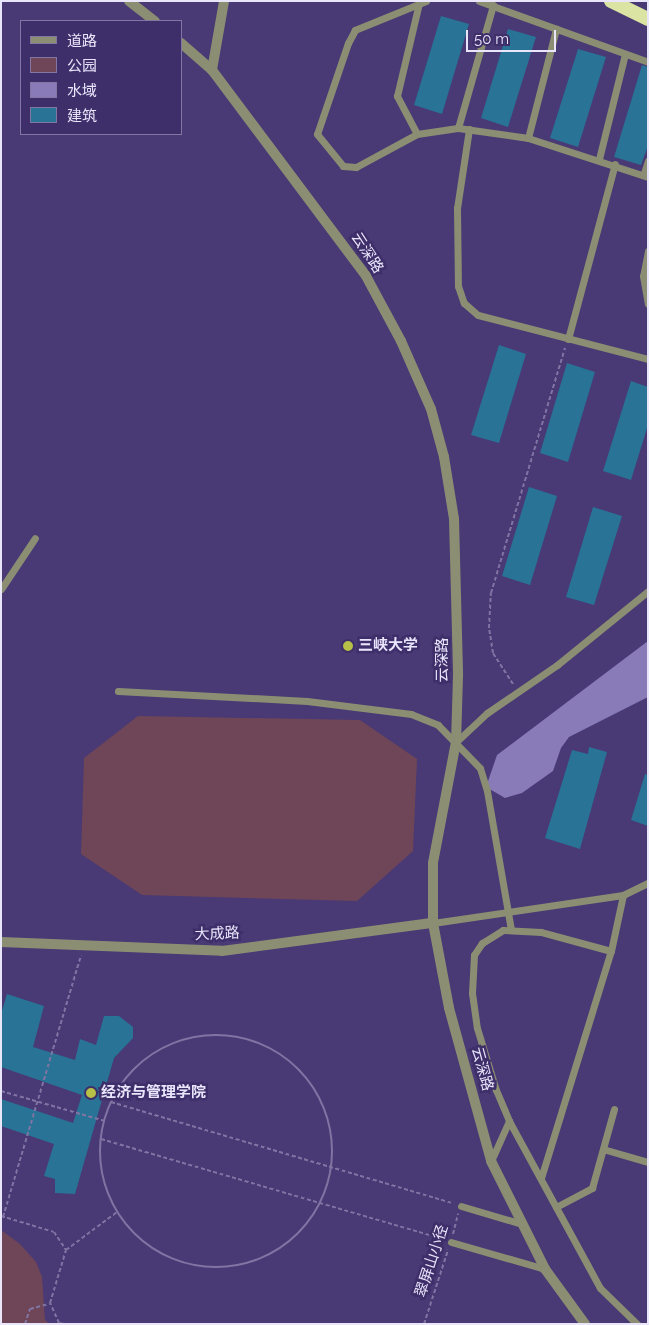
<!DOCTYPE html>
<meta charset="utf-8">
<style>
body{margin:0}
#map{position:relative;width:649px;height:1325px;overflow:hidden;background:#493975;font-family:Raleway,"Noto Sans SC",sans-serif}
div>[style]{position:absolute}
.green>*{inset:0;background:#6f4657}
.water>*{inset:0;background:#887bb8}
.building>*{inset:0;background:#287396}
.path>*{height:2px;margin-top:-1px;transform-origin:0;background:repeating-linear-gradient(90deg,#8074a3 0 4px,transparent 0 6.5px)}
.path>.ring{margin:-1px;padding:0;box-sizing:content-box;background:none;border:2px solid #8074a3;border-radius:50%}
.service>*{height:7px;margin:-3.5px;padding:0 3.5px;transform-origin:3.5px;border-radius:3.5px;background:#8b8e72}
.minor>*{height:10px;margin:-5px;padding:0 5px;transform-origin:5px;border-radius:5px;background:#8b8e72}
.tertiary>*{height:10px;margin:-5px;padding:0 5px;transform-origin:5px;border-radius:5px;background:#8b8e72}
.trunk>*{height:14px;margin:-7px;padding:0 7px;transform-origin:7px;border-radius:7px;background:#dce4a3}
.dots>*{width:14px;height:14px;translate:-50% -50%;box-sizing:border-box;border:2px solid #3e2e69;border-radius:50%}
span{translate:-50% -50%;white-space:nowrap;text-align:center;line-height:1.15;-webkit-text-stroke:5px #3e2e69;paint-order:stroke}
.street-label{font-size:15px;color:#e9e5fb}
.poi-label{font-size:15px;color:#e9e5fb;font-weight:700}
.left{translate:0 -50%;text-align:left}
.frame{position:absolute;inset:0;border:2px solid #e9e5fb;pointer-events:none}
.legend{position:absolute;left:20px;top:20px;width:162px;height:115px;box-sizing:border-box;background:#3e2e69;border:1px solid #8277a3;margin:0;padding:6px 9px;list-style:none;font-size:15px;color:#e9e5fb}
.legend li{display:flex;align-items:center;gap:10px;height:25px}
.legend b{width:25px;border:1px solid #8277a3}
.scale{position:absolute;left:466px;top:30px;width:90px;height:22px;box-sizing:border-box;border:2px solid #e9e5fb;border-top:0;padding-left:6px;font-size:15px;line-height:18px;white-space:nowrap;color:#e9e5fb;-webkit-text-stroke:4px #3e2e69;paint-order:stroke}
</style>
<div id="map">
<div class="green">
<div style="clip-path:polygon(138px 716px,360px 720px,417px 759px,413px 851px,357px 901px,142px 895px,81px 854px,84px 758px)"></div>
<div style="clip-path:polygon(1px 1230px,20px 1244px,36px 1262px,42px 1277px,45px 1320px,50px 1324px,1px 1324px)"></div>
</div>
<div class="water">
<div style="clip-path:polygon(648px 641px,648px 697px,569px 737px,561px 748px,553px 771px,522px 793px,505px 798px,486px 787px,497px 755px)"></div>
</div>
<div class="building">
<div style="clip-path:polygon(441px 16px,469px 24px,442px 114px,414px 105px)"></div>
<div style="clip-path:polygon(508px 29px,536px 37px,508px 127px,481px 118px)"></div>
<div style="clip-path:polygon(578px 49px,606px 57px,578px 147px,550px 138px)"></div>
<div style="clip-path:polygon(642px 65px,648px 67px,648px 146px,641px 165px,614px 157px)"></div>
<div style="clip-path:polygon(499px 345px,526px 354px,499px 443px,471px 435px)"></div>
<div style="clip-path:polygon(567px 363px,595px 372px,568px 462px,540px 453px)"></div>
<div style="clip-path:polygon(631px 381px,648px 387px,648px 425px,631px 480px,603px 471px)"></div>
<div style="clip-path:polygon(529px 487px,557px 496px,530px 585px,502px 576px)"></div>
<div style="clip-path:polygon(593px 507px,622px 516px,594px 605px,566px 597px)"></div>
<div style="clip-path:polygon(589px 747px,607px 752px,580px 849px,545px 838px,572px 750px,588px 754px)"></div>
<div style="clip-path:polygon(645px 774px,648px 775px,648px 826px,631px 820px)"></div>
<div style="clip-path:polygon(7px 994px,44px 1006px,33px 1047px,75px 1060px,80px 1039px,96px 1045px,104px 1016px,119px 1016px,133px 1027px,133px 1038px,114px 1058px,75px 1194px,55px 1193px,55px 1179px,44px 1176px,54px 1144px,1px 1126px,1px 1099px,73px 1123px,82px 1095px,1px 1067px,1px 1014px)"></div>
</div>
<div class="path">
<div style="left:513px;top:684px;width:37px;rotate:-123deg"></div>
<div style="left:493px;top:653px;width:25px;rotate:-99deg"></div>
<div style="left:489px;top:628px;width:35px;rotate:-87deg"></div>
<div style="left:491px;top:593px;width:256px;rotate:-73.2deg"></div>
<div class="ring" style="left:100px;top:1035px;width:230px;height:230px"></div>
<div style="left:1px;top:1091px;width:108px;rotate:16.1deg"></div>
<div style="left:111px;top:1102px;width:357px;rotate:16.5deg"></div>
<div style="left:101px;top:1139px;width:355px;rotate:16.3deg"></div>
<div style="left:1px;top:1216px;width:55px;rotate:16.8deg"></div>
<div style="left:54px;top:1232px;width:22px;rotate:56deg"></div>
<div style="left:3px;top:1217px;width:273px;rotate:-73.4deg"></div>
<div style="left:453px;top:1234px;width:21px;rotate:-76deg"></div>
<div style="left:25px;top:1324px;width:16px;rotate:-72deg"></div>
<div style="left:30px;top:1309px;width:20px;rotate:-15deg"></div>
<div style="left:64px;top:1324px;width:5px;rotate:-169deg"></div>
<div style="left:59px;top:1323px;width:22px;rotate:-114deg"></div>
<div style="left:50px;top:1303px;width:55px;rotate:-73.2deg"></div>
<div style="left:66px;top:1250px;width:64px;rotate:-36.7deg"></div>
<div style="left:424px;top:1324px;width:78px;rotate:-72deg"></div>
</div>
<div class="service">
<div style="left:426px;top:1px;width:77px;rotate:157.8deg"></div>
<div style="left:355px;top:30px;width:15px;rotate:118deg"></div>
<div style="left:348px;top:43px;width:96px;rotate:108.8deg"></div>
<div style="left:317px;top:134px;width:41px;rotate:50.9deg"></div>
<div style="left:343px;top:166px;width:13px;rotate:4deg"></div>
<div style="left:356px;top:167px;width:69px;rotate:-28.4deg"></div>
<div style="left:417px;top:134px;width:41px;rotate:-8.3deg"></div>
<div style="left:458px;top:128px;width:71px;rotate:8.1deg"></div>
<div style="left:528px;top:138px;width:126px;rotate:18deg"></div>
<div style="left:479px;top:1px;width:180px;rotate:19.8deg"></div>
<div style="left:458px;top:128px;width:128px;rotate:-74.1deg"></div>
<div style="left:469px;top:129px;width:80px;rotate:98.6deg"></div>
<div style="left:457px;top:208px;width:78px;rotate:89.3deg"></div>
<div style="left:458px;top:286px;width:18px;rotate:71deg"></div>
<div style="left:464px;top:303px;width:18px;rotate:41deg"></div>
<div style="left:478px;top:315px;width:176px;rotate:14.5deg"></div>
<div style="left:417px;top:134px;width:43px;rotate:-117.8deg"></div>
<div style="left:397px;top:96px;width:96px;rotate:-76.7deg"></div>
<div style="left:528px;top:138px;width:113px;rotate:-75.6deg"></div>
<div style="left:599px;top:159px;width:108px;rotate:-76.1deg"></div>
<div style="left:644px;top:173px;width:13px;rotate:-72deg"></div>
<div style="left:648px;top:251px;width:25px;rotate:101deg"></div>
<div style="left:643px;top:276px;width:28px;rotate:80deg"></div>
<div style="left:568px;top:339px;width:181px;rotate:-75deg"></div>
<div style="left:1px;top:589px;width:61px;rotate:-56.3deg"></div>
<div style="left:118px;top:691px;width:189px;rotate:3deg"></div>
<div style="left:307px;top:701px;width:105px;rotate:7.1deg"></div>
<div style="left:411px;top:714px;width:29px;rotate:22deg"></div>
<div style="left:438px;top:725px;width:60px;rotate:45.7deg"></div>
<div style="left:480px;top:768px;width:24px;rotate:73deg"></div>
<div style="left:487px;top:791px;width:141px;rotate:80.2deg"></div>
<div style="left:456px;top:742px;width:42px;rotate:-43.1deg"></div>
<div style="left:487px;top:713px;width:85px;rotate:-34.4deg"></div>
<div style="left:557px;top:665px;width:117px;rotate:-39.1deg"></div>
<div style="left:433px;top:923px;width:192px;rotate:-8.4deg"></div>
<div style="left:623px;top:895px;width:28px;rotate:-26deg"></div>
<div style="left:611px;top:951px;width:73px;rotate:-164.8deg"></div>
<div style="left:541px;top:932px;width:38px;rotate:-177deg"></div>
<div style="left:503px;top:930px;width:25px;rotate:148deg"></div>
<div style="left:482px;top:943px;width:14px;rotate:124deg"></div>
<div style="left:474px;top:955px;width:38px;rotate:93deg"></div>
<div style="left:472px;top:993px;width:35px;rotate:82deg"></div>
<div style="left:477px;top:1028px;width:65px;rotate:73deg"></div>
<div style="left:496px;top:1090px;width:34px;rotate:67deg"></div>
<div style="left:509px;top:1121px;width:190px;rotate:61.4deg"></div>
<div style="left:600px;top:1288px;width:52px;rotate:44.2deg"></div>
<div style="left:603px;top:1149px;width:47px;rotate:16.1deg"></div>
<div style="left:491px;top:1161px;width:44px;rotate:-65.8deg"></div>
<div style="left:541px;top:1178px;width:238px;rotate:-72.9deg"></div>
<div style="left:611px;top:951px;width:57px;rotate:-77.9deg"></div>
<div style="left:461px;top:1206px;width:64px;rotate:16.4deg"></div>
<div style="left:556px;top:1207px;width:41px;rotate:-27.8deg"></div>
<div style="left:592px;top:1188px;width:82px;rotate:-74.4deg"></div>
<div style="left:451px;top:1242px;width:98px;rotate:16deg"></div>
</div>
<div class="minor">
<div style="left:212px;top:70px;width:70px;rotate:-80.1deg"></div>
</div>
<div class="tertiary">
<div style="left:129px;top:1px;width:33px;rotate:38deg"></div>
<div style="left:181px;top:43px;width:41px;rotate:41.1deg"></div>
<div style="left:212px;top:70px;width:257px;rotate:53.2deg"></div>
<div style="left:366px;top:276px;width:74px;rotate:61.7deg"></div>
<div style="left:401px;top:341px;width:74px;rotate:66.2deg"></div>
<div style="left:431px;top:409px;width:50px;rotate:74.8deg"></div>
<div style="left:444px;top:457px;width:63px;rotate:80.8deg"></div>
<div style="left:454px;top:519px;width:157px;rotate:88.5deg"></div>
<div style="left:458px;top:676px;width:66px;rotate:91.7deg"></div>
<div style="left:456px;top:742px;width:123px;rotate:100.8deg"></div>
<div style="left:433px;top:863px;width:60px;rotate:90deg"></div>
<div style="left:433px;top:923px;width:86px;rotate:79.3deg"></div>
<div style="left:449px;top:1008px;width:159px;rotate:74.6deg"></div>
<div style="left:491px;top:1161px;width:121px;rotate:63.4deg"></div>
<div style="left:545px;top:1269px;width:68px;rotate:54deg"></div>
<div style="left:1px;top:942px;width:221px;rotate:2.3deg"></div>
<div style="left:222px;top:951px;width:213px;rotate:-7.6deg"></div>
</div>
<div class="trunk">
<div style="left:611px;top:1px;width:41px;rotate:25.9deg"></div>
</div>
<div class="dots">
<div style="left:348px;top:646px;background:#b8c147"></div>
<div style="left:91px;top:1093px;background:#b8c147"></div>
</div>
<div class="street-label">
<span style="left:367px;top:253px;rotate:57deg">云深路</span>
<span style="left:443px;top:660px;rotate:-90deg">云深路</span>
<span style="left:217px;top:934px;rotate:-2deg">大成路</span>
<span style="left:482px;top:1069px;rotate:75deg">云深路</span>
<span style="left:432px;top:1261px;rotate:-72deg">翠屏山小径</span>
</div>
<div class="poi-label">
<span class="left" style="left:358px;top:646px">三峡大学</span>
<span class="left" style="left:101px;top:1093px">经济与管理学院</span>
</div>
<div class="frame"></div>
<ul class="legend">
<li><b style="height:6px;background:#8b8e72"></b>道路</li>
<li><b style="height:14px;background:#6f4657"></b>公园</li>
<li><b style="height:14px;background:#887bb8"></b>水域</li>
<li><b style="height:14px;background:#287396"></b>建筑</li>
</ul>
<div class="scale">50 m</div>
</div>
